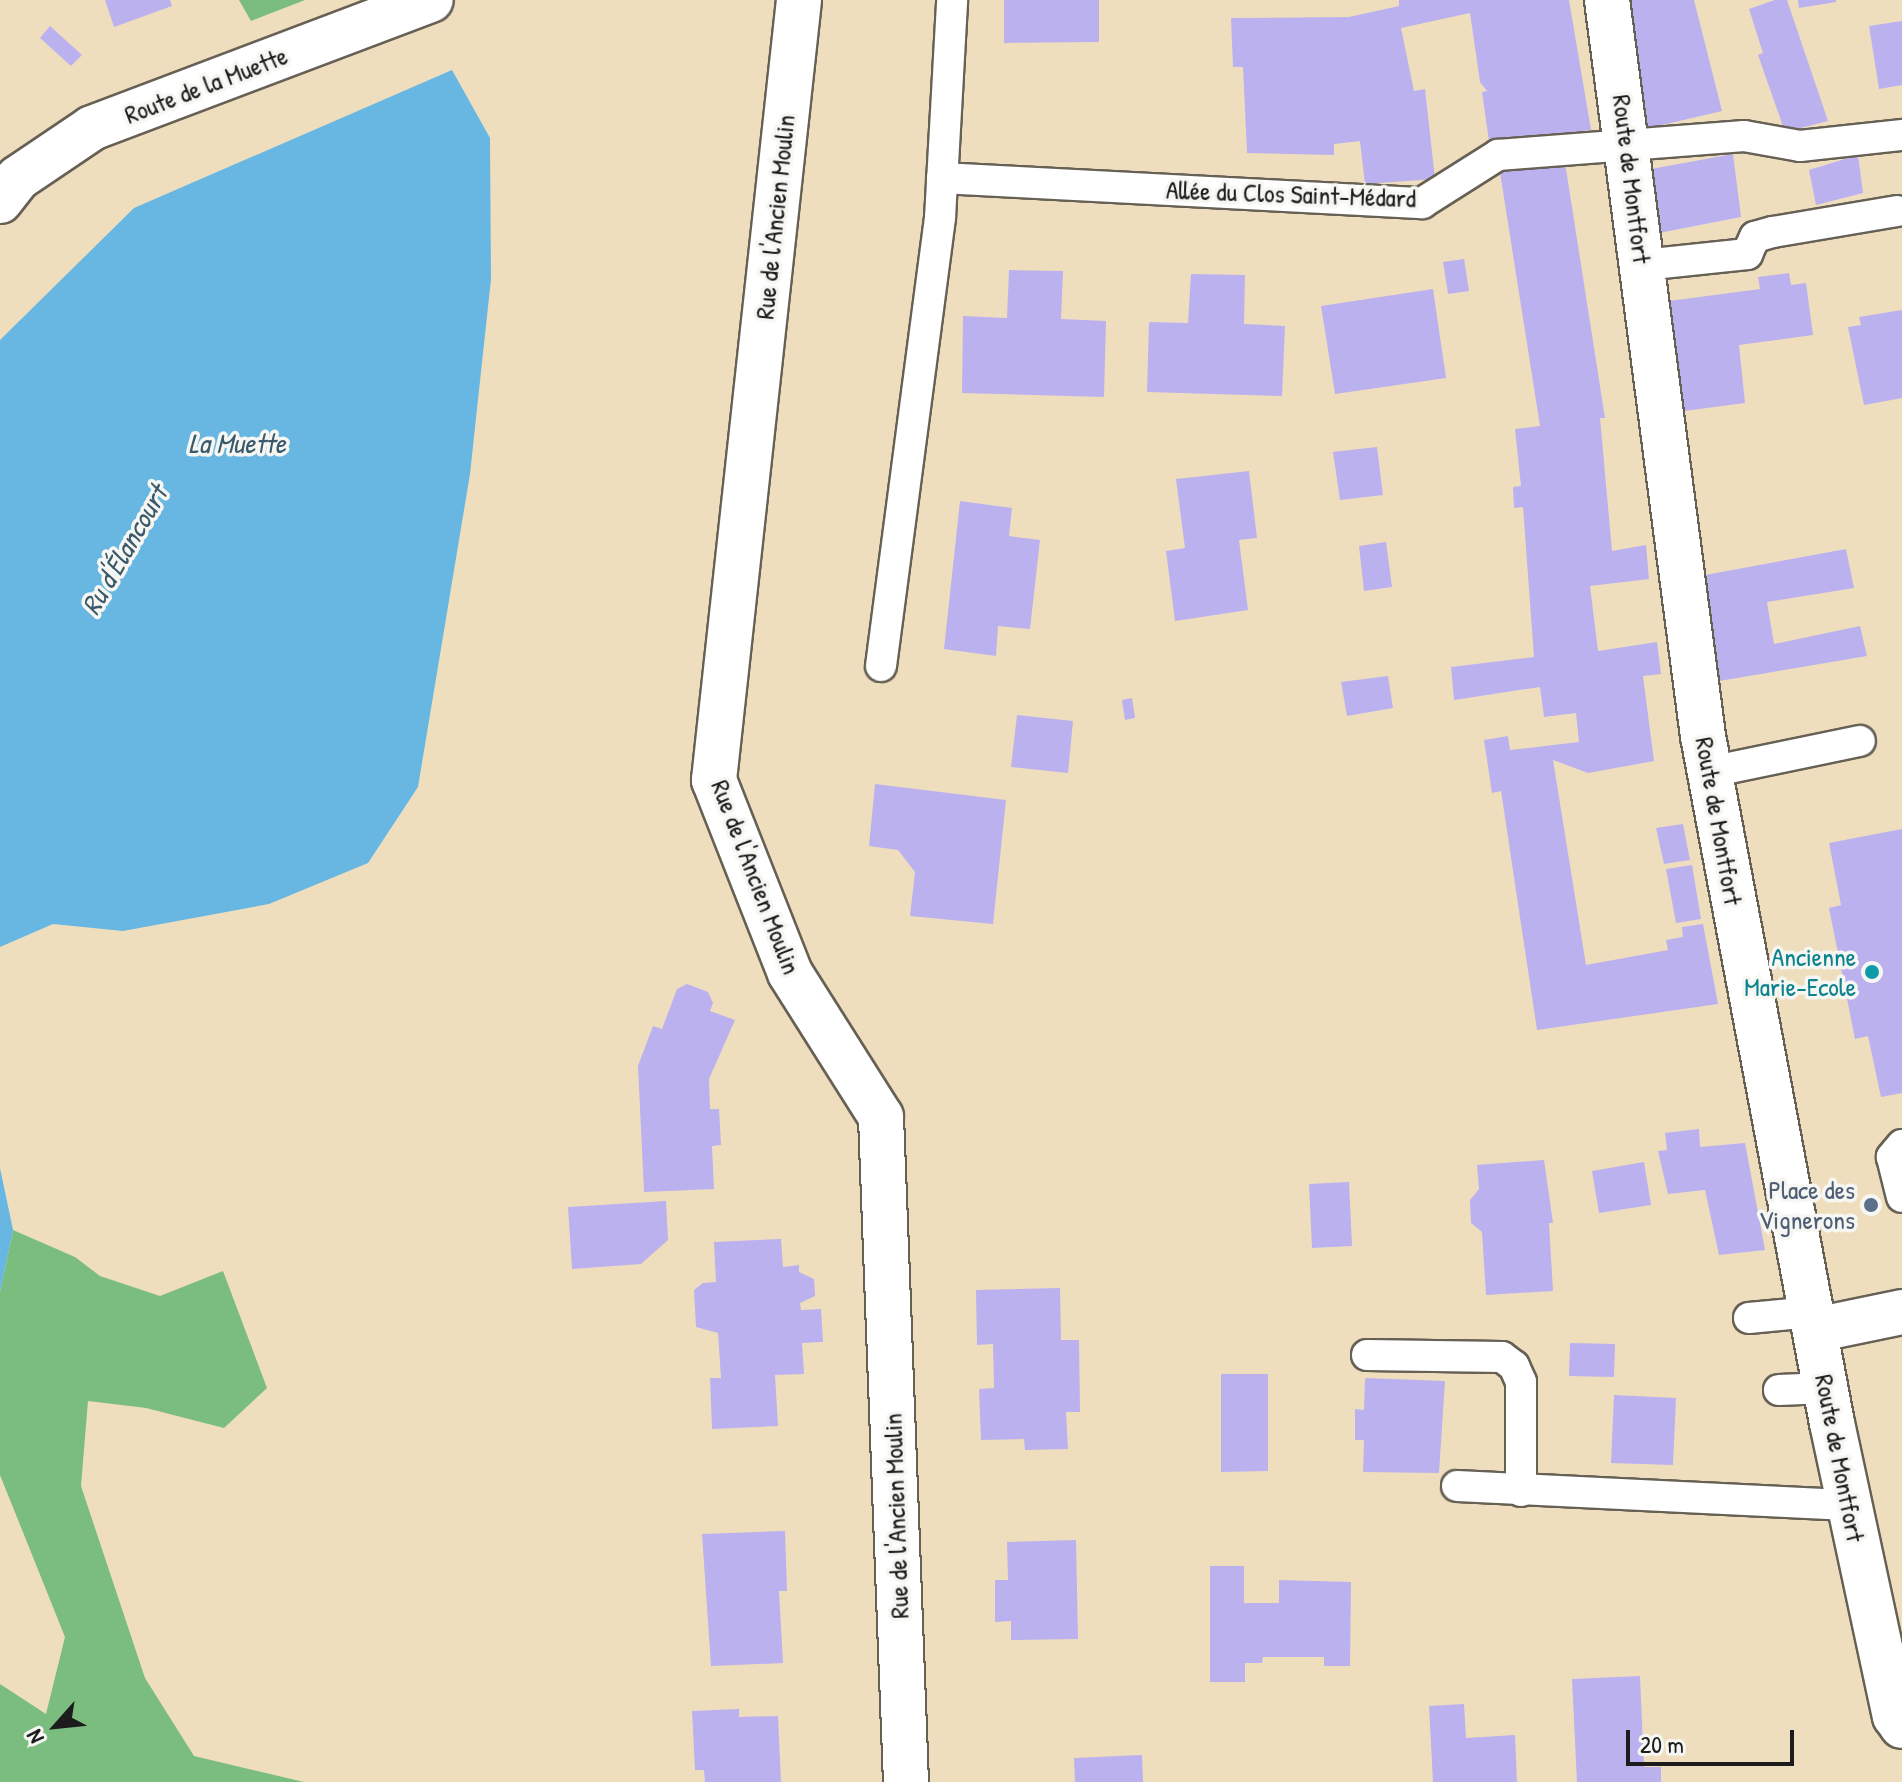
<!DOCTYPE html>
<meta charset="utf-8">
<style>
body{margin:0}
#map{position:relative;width:1902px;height:1782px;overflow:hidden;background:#efdebe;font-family:"Patrick Hand",sans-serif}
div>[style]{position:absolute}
.forest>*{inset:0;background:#7abd7f}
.water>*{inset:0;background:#67b7e2}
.building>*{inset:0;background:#bbb1ef}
.roads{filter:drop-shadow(2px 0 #666055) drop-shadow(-2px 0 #666055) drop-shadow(0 2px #666055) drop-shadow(0 -2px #666055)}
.service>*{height:30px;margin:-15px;padding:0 15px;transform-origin:15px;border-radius:15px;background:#fff}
.minor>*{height:44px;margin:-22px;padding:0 22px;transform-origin:22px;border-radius:22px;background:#fff}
.tertiary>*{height:44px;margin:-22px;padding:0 22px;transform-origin:22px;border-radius:22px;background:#fff}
.dots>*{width:22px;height:22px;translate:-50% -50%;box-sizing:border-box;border:4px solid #f6f6f2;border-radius:50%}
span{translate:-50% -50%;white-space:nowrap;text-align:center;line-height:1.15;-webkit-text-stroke:7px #f6f6f2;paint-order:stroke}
.street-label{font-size:26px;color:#1c1c1c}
.culture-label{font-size:26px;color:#0d838f}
.right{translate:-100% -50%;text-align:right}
.service-label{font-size:26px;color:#4e5e75}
.water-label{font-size:28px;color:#3a5a6b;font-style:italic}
.north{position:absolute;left:16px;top:1686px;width:80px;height:80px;-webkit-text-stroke:6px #f6f6f2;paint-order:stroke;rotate:243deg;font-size:22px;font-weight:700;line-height:32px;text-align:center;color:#1c1c1c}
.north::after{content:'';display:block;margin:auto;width:28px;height:36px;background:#1c1c1c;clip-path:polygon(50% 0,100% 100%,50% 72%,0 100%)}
.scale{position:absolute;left:1626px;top:1730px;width:168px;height:36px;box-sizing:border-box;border:4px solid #1c1c1c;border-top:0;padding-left:10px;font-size:24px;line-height:28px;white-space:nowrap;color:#1c1c1c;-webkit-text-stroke:6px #f6f6f2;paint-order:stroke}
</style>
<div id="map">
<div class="forest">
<div style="clip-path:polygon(239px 0,305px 0,251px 21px)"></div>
<div style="clip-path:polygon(13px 1230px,75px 1257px,100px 1276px,160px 1296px,223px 1271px,267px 1388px,224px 1428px,146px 1408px,88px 1401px,81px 1486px,145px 1678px,194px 1756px,304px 1782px,0 1782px,0 1684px,46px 1714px,65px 1637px,0 1475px,0 1292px)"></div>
</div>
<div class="water">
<div style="clip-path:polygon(452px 70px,490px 138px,491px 279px,470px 474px,418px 787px,368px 863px,269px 904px,123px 931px,53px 924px,0 947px,0 340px,134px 208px)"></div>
<div style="clip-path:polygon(0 1168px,13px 1230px,0 1292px)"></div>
</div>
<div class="building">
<div style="clip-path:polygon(105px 0,170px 0,172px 6px,114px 27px)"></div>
<div style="clip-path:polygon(1004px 0,1099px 0,1099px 42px,1004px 43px)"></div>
<div style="clip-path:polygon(1399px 0,1569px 0,1591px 130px,1489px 141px,1482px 92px,1487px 91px,1480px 82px,1470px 13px,1401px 28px,1414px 91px,1425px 89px,1435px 179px,1365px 184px,1360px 141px,1334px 144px,1334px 155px,1247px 153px,1243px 67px,1233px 67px,1231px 18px,1349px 17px,1399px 6px)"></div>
<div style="clip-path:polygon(1624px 0,1694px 0,1722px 111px,1645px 129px)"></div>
<div style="clip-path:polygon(1775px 0,1787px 0,1828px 121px,1785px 132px,1758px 55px,1763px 53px,1749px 9px)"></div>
<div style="clip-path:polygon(1798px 0,1836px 0,1836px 2px,1799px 8px)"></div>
<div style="clip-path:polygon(1902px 21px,1902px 85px,1879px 89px,1869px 26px)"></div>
<div style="clip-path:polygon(50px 26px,82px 55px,71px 66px,40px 38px)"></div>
<div style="clip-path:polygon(1733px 154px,1741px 217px,1659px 233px,1651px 169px)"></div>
<div style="clip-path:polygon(1858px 155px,1863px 193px,1816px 205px,1809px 170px)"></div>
<div style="clip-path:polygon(1564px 156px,1605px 418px,1600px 418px,1612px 551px,1646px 545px,1649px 579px,1590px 586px,1598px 651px,1657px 642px,1661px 674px,1643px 676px,1654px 761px,1588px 773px,1553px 760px,1586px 965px,1668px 950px,1666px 940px,1683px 937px,1682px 927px,1703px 924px,1718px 1004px,1537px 1030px,1501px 791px,1492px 793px,1484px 740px,1508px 736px,1510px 750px,1579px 742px,1576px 713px,1544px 717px,1540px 687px,1454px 700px,1451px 667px,1534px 657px,1523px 507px,1514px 508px,1513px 487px,1521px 486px,1515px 429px,1540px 426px,1499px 166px)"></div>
<div style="clip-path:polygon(1464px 259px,1469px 291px,1448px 294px,1443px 262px)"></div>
<div style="clip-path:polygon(1009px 270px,1063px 271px,1061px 319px,1106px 321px,1104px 397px,962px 393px,963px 316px,1007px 318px)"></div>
<div style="clip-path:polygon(1789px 273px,1791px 285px,1806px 283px,1813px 335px,1739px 345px,1745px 403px,1684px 411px,1669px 301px,1760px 289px,1758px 277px)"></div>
<div style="clip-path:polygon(1191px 274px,1245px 275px,1244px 324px,1285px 326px,1282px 396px,1147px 392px,1149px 322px,1188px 323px)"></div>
<div style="clip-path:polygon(1433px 289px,1446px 378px,1335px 394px,1321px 306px)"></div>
<div style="clip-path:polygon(1902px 310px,1902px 398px,1864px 405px,1848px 327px,1861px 325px,1859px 317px)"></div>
<div style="clip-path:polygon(1377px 447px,1383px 495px,1340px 500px,1333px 452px)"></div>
<div style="clip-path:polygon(1249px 471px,1257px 538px,1239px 540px,1248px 610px,1175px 621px,1166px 551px,1185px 548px,1176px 479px)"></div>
<div style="clip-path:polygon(960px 501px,1012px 508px,1009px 536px,1040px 540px,1030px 629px,998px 626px,996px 656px,944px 649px)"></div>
<div style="clip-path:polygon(1386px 542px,1392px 587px,1364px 591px,1359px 546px)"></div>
<div style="clip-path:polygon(1846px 549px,1854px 588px,1767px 602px,1774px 644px,1860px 626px,1867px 656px,1719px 681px,1705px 575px)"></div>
<div style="clip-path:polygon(1388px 676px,1393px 708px,1347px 716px,1341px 682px)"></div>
<div style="clip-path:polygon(1132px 698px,1135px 718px,1125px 720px,1122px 700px)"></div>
<div style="clip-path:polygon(1017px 715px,1073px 721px,1068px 773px,1011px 767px)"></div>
<div style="clip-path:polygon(875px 784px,1006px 800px,993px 924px,910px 916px,915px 872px,898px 850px,869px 846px)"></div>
<div style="clip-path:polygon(1683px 824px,1690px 860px,1664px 864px,1656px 828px)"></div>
<div style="clip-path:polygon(1902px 829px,1902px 1093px,1881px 1097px,1868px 1036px,1855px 1039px,1829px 908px,1841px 905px,1829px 843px)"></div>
<div style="clip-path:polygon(1692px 865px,1701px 919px,1676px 923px,1666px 869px)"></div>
<div style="clip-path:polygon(687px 984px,708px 992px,713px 1003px,710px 1011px,735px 1020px,709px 1079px,710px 1109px,719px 1109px,721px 1145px,712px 1146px,714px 1189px,644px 1192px,638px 1066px,653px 1026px,662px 1029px,677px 989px)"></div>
<div style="clip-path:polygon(1699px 1129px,1700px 1147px,1745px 1143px,1765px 1250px,1719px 1255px,1705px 1190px,1668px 1194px,1658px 1151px,1667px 1150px,1665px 1133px)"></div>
<div style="clip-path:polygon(1544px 1160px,1553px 1223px,1549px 1223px,1553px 1291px,1486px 1295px,1482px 1232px,1471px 1223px,1470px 1200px,1479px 1189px,1477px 1165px)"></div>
<div style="clip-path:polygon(1644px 1162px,1651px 1205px,1599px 1213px,1592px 1171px)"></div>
<div style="clip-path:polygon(1349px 1182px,1352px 1246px,1312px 1248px,1309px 1184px)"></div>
<div style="clip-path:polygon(666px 1201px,668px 1240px,641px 1264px,572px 1269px,568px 1207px)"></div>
<div style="clip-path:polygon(781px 1239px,783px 1267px,799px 1265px,799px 1272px,814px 1279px,815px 1296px,800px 1303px,801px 1310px,821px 1309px,823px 1342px,802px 1343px,804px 1374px,775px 1375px,778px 1426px,712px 1429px,710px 1378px,721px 1378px,718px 1333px,696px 1327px,694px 1290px,703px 1283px,716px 1282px,714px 1242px)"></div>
<div style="clip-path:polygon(1060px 1288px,1061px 1340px,1079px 1340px,1080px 1412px,1066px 1412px,1068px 1449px,1025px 1450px,1024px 1439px,981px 1440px,979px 1389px,994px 1388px,993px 1344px,977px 1345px,976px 1290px)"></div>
<div style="clip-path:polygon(1570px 1343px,1615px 1344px,1614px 1377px,1569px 1376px)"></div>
<div style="clip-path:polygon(1221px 1374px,1268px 1374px,1268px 1471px,1221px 1472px)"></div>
<div style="clip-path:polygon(1365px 1378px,1445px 1381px,1439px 1473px,1363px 1472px,1364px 1440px,1355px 1440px,1355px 1409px,1364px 1410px)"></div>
<div style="clip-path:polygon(1614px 1395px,1676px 1398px,1673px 1465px,1611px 1463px)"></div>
<div style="clip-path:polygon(785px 1531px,787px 1591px,779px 1591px,783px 1663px,711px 1666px,702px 1534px)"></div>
<div style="clip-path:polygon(1076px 1540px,1078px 1639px,1011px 1640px,1011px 1621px,995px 1622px,995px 1580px,1008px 1580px,1007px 1542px)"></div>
<div style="clip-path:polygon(1210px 1566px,1244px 1566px,1244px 1603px,1279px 1603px,1279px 1580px,1351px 1582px,1350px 1666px,1324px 1666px,1324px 1657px,1263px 1657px,1262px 1663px,1245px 1663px,1245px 1682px,1210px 1682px)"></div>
<div style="clip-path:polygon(1640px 1676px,1644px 1767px,1661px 1767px,1661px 1782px,1577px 1782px,1572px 1679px)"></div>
<div style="clip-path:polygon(1464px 1704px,1466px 1738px,1515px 1735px,1517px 1782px,1433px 1782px,1429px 1706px)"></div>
<div style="clip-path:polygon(739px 1709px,739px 1717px,778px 1716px,781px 1782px,705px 1782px,704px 1770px,695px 1770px,692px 1711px)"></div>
<div style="clip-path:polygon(1142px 1755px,1143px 1782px,1075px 1782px,1074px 1758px)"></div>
</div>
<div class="roads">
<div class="service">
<div style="left:942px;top:178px;width:481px;rotate:3deg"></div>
<div style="left:1422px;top:203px;width:90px;rotate:-32.3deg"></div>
<div style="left:1498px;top:155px;width:247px;rotate:-4.4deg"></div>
<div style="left:1744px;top:136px;width:57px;rotate:10.1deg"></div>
<div style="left:1800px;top:146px;width:103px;rotate:-6.2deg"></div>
<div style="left:1643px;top:265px;width:105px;rotate:-6deg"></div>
<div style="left:1747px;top:254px;width:19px;rotate:-65deg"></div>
<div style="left:1755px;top:237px;width:19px;rotate:-16deg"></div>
<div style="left:1773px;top:232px;width:126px;rotate:-9.6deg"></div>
<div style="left:881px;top:666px;width:452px;rotate:-82.5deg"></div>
<div style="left:940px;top:218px;width:218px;rotate:-86.8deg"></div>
<div style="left:1710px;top:772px;width:153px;rotate:-11.7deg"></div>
<div style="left:1902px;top:1145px;width:16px;rotate:130deg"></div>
<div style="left:1892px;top:1157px;width:41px;rotate:76deg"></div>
<div style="left:1749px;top:1318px;width:62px;rotate:-5.5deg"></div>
<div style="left:1367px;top:1355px;width:135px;rotate:0.8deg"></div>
<div style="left:1502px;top:1357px;width:15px;rotate:37deg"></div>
<div style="left:1514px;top:1366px;width:17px;rotate:66deg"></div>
<div style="left:1521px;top:1382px;width:109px;rotate:90deg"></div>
<div style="left:1779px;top:1390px;width:47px;rotate:-2.4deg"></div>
<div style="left:1457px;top:1486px;width:392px;rotate:2.8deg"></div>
</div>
<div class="minor">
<div style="left:799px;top:0;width:785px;rotate:96.22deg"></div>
<div style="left:714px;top:780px;width:207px;rotate:68.5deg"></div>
<div style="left:790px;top:973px;width:170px;rotate:57.7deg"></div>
<div style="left:881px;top:1117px;width:665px;rotate:87.85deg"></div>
<div style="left:0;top:201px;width:29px;rotate:-52deg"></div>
<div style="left:18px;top:178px;width:89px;rotate:-34deg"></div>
<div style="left:92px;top:128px;width:362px;rotate:-20.7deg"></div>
<div style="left:1815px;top:1330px;width:89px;rotate:-11.7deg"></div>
</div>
<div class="tertiary">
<div style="left:1607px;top:0;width:742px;rotate:82.57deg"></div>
<div style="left:1703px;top:736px;width:699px;rotate:79.37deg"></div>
<div style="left:1832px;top:1423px;width:300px;rotate:77.9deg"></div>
<div style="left:1895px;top:1716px;width:12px;rotate:55deg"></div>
</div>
</div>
<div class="dots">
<div style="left:1872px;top:972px;background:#0f9aa8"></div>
<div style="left:1871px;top:1205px;background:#5c6f8a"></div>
</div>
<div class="street-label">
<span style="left:206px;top:85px;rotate:-21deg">Route de la Muette</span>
<span style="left:1632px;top:179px;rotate:83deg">Route de Montfort</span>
<span style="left:1291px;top:194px;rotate:2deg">Allée du Clos Saint-Médard</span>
<span style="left:775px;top:217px;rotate:-84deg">Rue de l'Ancien Moulin</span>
<span style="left:1719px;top:821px;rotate:80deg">Route de Montfort</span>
<span style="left:756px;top:877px;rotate:69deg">Rue de l'Ancien Moulin</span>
<span style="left:1840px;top:1458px;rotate:79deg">Route de Montfort</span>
<span style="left:896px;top:1516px;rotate:-92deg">Rue de l'Ancien Moulin</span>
</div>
<div class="culture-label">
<span class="right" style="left:1856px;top:972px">Ancienne<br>Marie-Ecole</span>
</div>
<div class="service-label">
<span class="right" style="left:1855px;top:1205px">Place des<br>Vignerons</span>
</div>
<div class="water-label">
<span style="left:237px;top:443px">La Muette</span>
<span style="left:124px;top:550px;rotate:-60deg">Ru d'Élancourt</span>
</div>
<div class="north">N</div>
<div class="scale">20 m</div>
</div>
